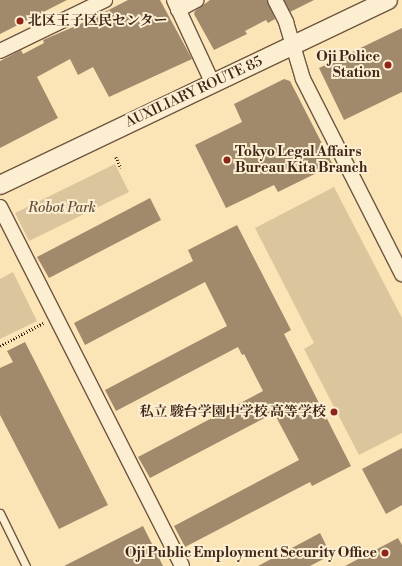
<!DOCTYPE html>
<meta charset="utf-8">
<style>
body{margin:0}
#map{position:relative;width:402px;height:566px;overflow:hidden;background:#fbe5b7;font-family:"Libre Bodoni","Noto Serif JP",serif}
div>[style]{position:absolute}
.green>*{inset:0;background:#dbc59c}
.building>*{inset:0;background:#a1896c}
.path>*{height:2.5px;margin-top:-1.25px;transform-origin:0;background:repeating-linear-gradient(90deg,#40261a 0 1px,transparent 0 3px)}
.roads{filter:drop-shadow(1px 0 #6f5641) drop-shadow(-1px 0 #6f5641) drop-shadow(0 1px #6f5641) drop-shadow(0 -1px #6f5641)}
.service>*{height:7px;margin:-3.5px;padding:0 3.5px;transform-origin:3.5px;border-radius:3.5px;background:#fceed0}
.minor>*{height:14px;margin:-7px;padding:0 7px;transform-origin:7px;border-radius:7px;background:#fceed0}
.tertiary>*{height:18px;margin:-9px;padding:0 9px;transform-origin:9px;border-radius:9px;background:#fceed0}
.dots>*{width:11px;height:11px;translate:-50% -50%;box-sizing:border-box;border:2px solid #fceed0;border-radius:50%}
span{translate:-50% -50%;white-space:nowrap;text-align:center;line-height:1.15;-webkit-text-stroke:4px #fceed0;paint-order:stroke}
.poi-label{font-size:14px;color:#40261a;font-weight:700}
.left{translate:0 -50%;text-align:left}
.right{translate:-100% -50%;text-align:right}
.street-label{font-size:14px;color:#40261a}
.park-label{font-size:14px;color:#674e3a;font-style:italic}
</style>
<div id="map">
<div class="green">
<div style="clip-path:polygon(115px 164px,129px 192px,29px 241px,15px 213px)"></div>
<div style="clip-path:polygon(334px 187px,402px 318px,402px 433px,359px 455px,304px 349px,314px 343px,255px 228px)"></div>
<div style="clip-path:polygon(13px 272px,37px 321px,0 339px,0 279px)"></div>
</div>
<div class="building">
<div style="clip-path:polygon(0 0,67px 0,0 34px)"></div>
<div style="clip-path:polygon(128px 0,160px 0,192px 59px,109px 97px,93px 67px,78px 75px,70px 59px,37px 77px,58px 118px,0 148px,0 61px,21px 50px,23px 54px,44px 43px,43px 40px,87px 21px)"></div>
<div style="clip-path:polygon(210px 0,267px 0,275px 19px,268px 23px,266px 20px,245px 31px,247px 34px,214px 50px,194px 14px,195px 11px)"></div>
<div style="clip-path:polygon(284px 0,314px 0,290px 12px)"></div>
<div style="clip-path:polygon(402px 28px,402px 92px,344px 120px,319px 68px)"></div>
<div style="clip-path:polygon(284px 79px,290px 81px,333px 165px,278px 192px,274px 185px,226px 208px,195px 145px,242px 122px,234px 104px)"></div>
<div style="clip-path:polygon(150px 198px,161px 220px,49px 278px,37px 257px)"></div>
<div style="clip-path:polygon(237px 225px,291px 330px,284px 334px,351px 466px,312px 486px,310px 482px,185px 547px,174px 526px,299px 460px,274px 413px,150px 478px,138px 457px,263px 391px,244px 354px,242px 355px,238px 347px,116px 411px,105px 390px,227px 326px,205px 282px,85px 345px,74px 323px,193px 261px,188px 250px)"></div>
<div style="clip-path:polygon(25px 342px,108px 505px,59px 529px,0 415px,0 368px,13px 362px,7px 351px)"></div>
<div style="clip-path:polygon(402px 448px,402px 505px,386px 514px,362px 469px)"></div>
<div style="clip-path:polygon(143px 526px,163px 566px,64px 566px)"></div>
<div style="clip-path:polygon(320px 533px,331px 555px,310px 566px,258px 566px)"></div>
<div style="clip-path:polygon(398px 538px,402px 545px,402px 566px,345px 566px)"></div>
</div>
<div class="path">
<div style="left:116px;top:157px;width:12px;rotate:66deg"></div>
<div style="left:0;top:346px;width:49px;rotate:-28.1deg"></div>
</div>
<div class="roads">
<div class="service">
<div style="left:0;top:513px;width:59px;rotate:63.9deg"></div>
</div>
<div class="minor">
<div style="left:174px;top:0;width:90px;rotate:65.1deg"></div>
<div style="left:275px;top:0;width:25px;rotate:63deg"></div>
<div style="left:286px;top:22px;width:59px;rotate:73.4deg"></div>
<div style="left:303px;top:79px;width:219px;rotate:63.1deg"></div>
<div style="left:178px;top:10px;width:21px;rotate:-28deg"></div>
<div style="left:0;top:51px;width:117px;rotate:-25.9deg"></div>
<div style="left:0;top:207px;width:402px;rotate:63.1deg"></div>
</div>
<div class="tertiary">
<div style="left:0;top:185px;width:430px;rotate:-25.5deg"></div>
</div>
</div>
<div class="dots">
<div style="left:20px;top:21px;background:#8f2418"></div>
<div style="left:388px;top:65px;background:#8f2418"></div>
<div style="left:227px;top:160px;background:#8f2418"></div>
<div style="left:334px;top:412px;background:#8f2418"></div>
<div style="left:385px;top:553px;background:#8f2418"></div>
</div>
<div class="poi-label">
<span class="left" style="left:28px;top:21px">北区王子区民センター</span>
<span class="right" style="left:380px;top:65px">Oji Police<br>Station</span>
<span class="left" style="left:235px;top:160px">Tokyo Legal Affairs<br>Bureau Kita Branch</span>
<span class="right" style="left:326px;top:412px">私立 駿台学園中学校 高等学校</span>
<span class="right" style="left:377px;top:553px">Oji Public Employment Security Office</span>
</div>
<div class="street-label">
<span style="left:194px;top:92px;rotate:-25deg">AUXILIARY ROUTE 85</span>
</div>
<div class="park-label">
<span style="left:62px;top:208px">Robot Park</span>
</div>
</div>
